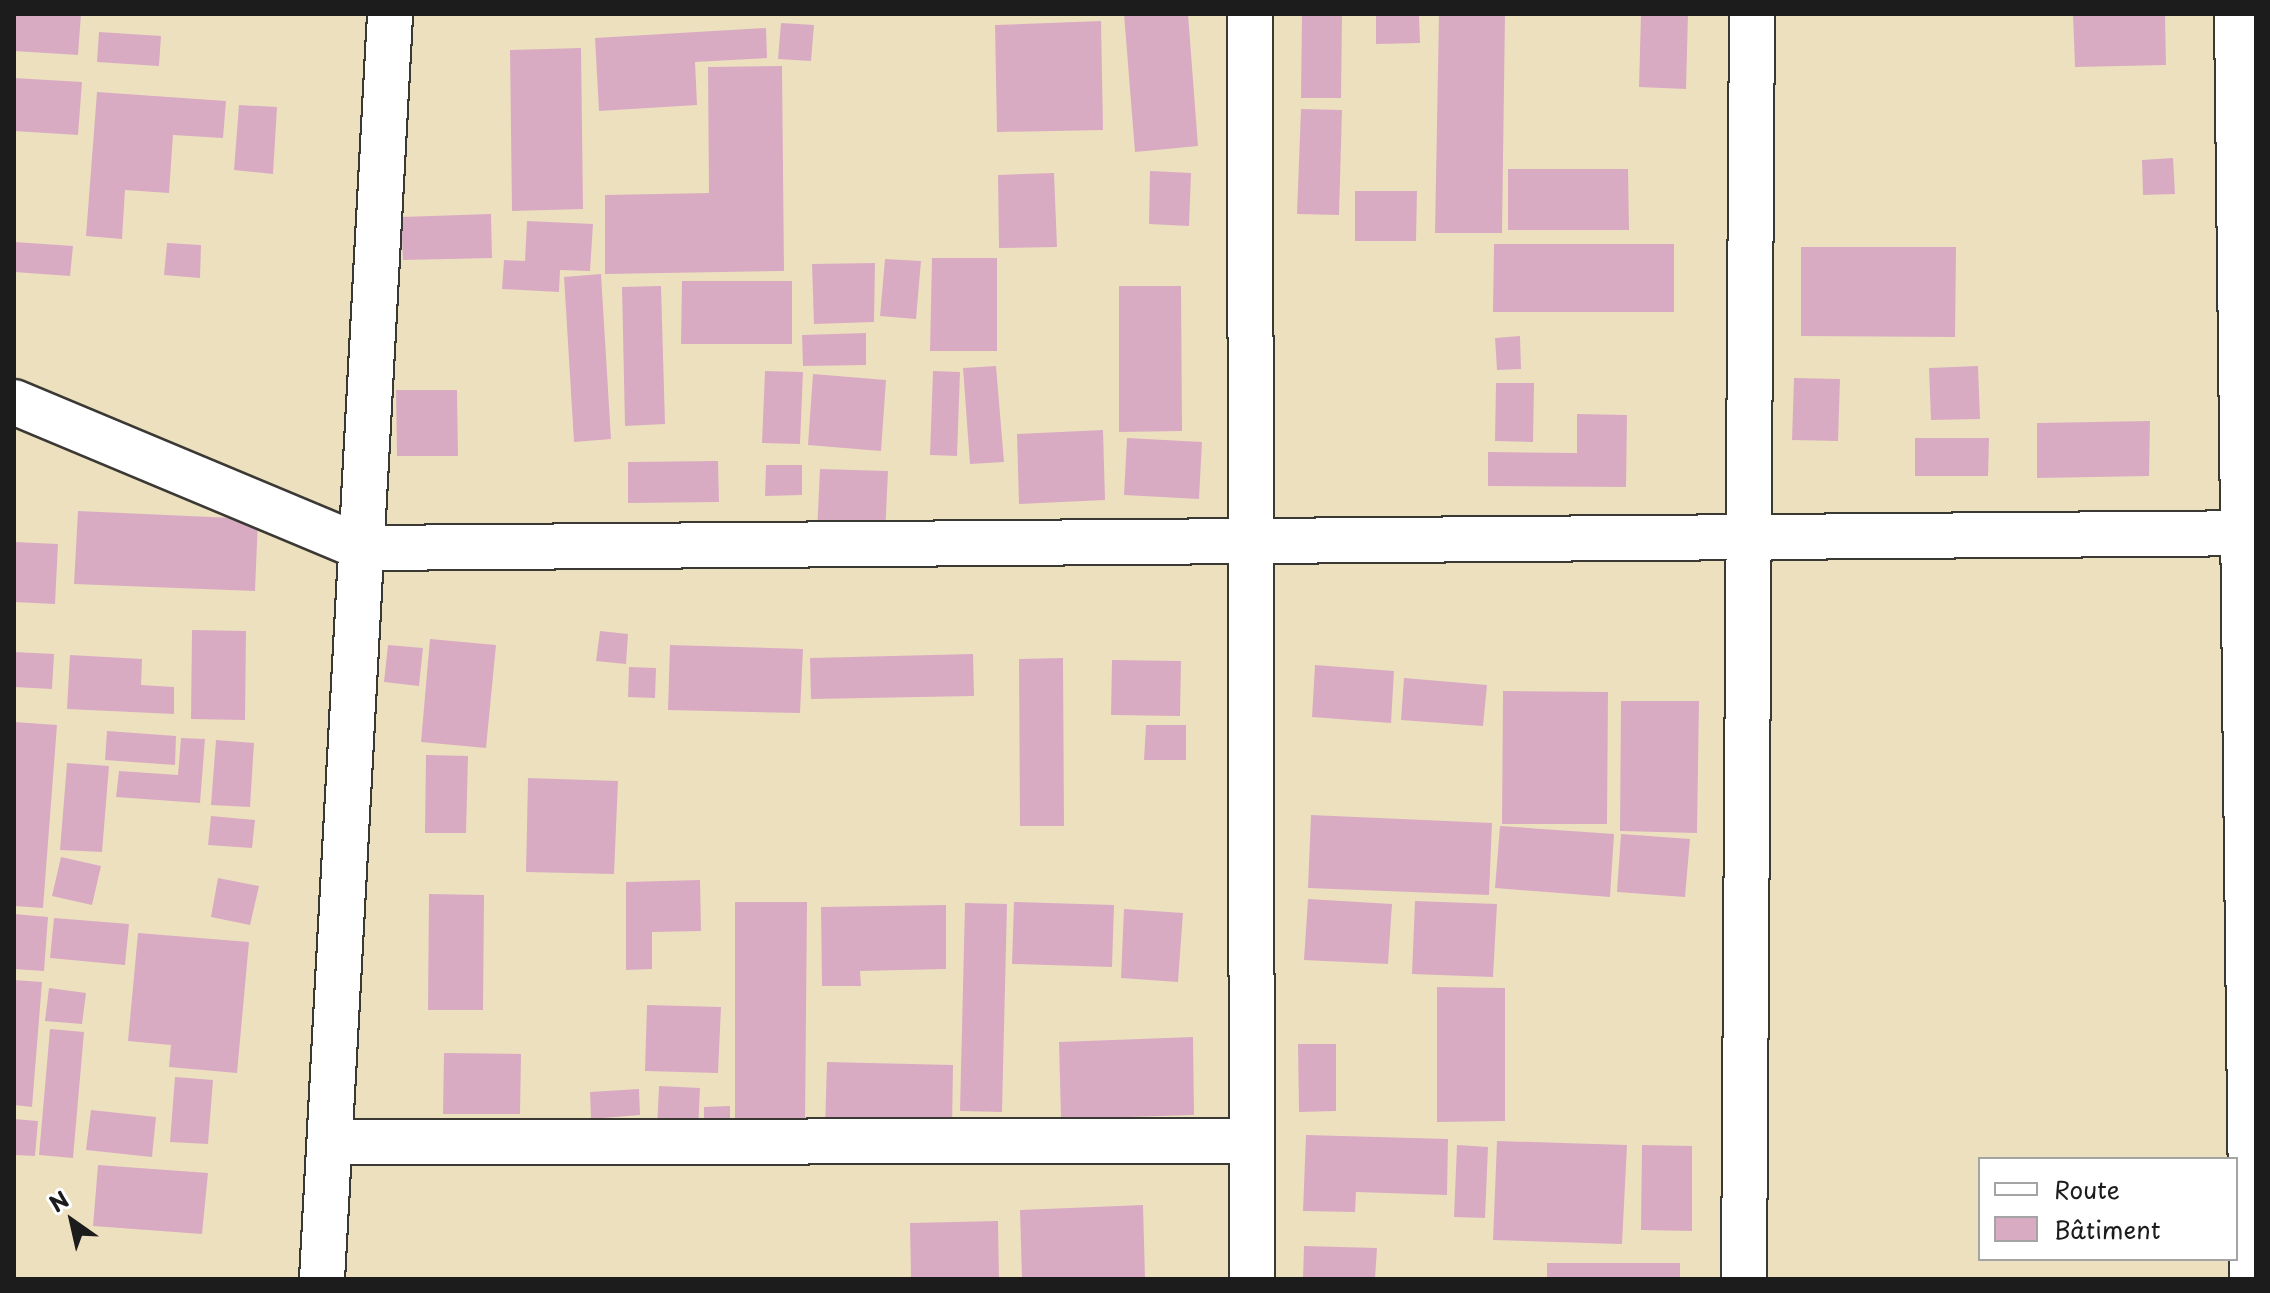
<!DOCTYPE html>
<meta charset="utf-8">
<style>
body{margin:0}
#map{position:relative;width:2270px;height:1293px;overflow:hidden;background:#ede0bf;font-family:"Playpen Sans",sans-serif}
div>[style]{position:absolute}
.building>*{inset:0;background:#d9abc3}
.roads{filter:drop-shadow(2px 0 #3b3934) drop-shadow(-2px 0 #3b3934) drop-shadow(0 2px #3b3934) drop-shadow(0 -2px #3b3934)}
.minor>*{height:44px;margin:-22px;padding:0 22px;transform-origin:22px;border-radius:22px;background:#fff}
span{translate:-50% -50%;white-space:nowrap;text-align:center;line-height:1.15;-webkit-text-stroke:6px #fff;paint-order:stroke}
.frame{position:absolute;inset:0;border:16px solid #1c1c1c;pointer-events:none}
.legend{position:absolute;left:1978px;top:1157px;width:260px;height:104px;box-sizing:border-box;background:#fff;border:2px solid #a4a4a4;margin:0;padding:10px 14px;list-style:none;font-size:24px;color:#1c1c1c}
.legend li{display:flex;align-items:center;gap:16px;height:40px}
.legend b{width:40px;border:2px solid #a4a4a4}
.north{position:absolute;left:32px;top:1181px;width:80px;height:80px;-webkit-text-stroke:6px #fff;paint-order:stroke;rotate:326deg;font-size:22px;font-weight:700;line-height:32px;text-align:center;color:#1c1c1c}
.north::after{content:'';display:block;margin:auto;width:28px;height:36px;background:#1c1c1c;clip-path:polygon(50% 0,100% 100%,50% 72%,0 100%)}
</style>
<div id="map">
<div class="building">
<div style="clip-path:polygon(14px 14px,81px 14px,78px 55px,14px 51px)"></div>
<div style="clip-path:polygon(1124px 14px,1188px 14px,1198px 146px,1135px 152px)"></div>
<div style="clip-path:polygon(1302px 14px,1342px 14px,1341px 98px,1301px 98px)"></div>
<div style="clip-path:polygon(1376px 14px,1419px 14px,1420px 43px,1376px 44px)"></div>
<div style="clip-path:polygon(1439px 14px,1505px 14px,1502px 233px,1435px 233px)"></div>
<div style="clip-path:polygon(1641px 14px,1688px 14px,1686px 89px,1639px 87px)"></div>
<div style="clip-path:polygon(2073px 14px,2165px 14px,2166px 65px,2075px 67px)"></div>
<div style="clip-path:polygon(1101px 21px,1103px 130px,997px 132px,995px 25px)"></div>
<div style="clip-path:polygon(781px 23px,814px 25px,811px 61px,778px 59px)"></div>
<div style="clip-path:polygon(766px 28px,767px 58px,695px 62px,697px 105px,599px 111px,595px 38px)"></div>
<div style="clip-path:polygon(99px 32px,161px 36px,159px 66px,97px 62px)"></div>
<div style="clip-path:polygon(581px 48px,583px 209px,512px 211px,510px 50px)"></div>
<div style="clip-path:polygon(782px 66px,784px 271px,605px 274px,605px 195px,709px 193px,708px 67px)"></div>
<div style="clip-path:polygon(14px 78px,82px 82px,78px 135px,14px 131px)"></div>
<div style="clip-path:polygon(97px 92px,226px 101px,223px 138px,173px 135px,169px 193px,125px 190px,122px 239px,86px 236px)"></div>
<div style="clip-path:polygon(239px 105px,277px 107px,273px 174px,234px 170px)"></div>
<div style="clip-path:polygon(1301px 109px,1342px 110px,1339px 215px,1297px 214px)"></div>
<div style="clip-path:polygon(2173px 158px,2175px 194px,2143px 195px,2142px 160px)"></div>
<div style="clip-path:polygon(1508px 169px,1628px 169px,1629px 230px,1508px 230px)"></div>
<div style="clip-path:polygon(1150px 171px,1191px 173px,1189px 226px,1149px 224px)"></div>
<div style="clip-path:polygon(1054px 173px,1057px 247px,999px 248px,998px 175px)"></div>
<div style="clip-path:polygon(1355px 191px,1417px 191px,1416px 241px,1355px 241px)"></div>
<div style="clip-path:polygon(491px 214px,492px 258px,403px 260px,401px 217px)"></div>
<div style="clip-path:polygon(527px 221px,593px 224px,590px 271px,560px 270px,559px 292px,502px 289px,504px 260px,525px 261px)"></div>
<div style="clip-path:polygon(14px 242px,73px 246px,70px 276px,14px 272px)"></div>
<div style="clip-path:polygon(167px 243px,201px 245px,200px 278px,164px 275px)"></div>
<div style="clip-path:polygon(1494px 244px,1674px 244px,1674px 312px,1493px 312px)"></div>
<div style="clip-path:polygon(1801px 247px,1956px 247px,1955px 337px,1801px 336px)"></div>
<div style="clip-path:polygon(932px 258px,997px 258px,997px 351px,930px 351px)"></div>
<div style="clip-path:polygon(885px 259px,921px 261px,916px 319px,880px 316px)"></div>
<div style="clip-path:polygon(875px 263px,874px 322px,814px 324px,812px 264px)"></div>
<div style="clip-path:polygon(601px 274px,611px 439px,574px 442px,564px 277px)"></div>
<div style="clip-path:polygon(682px 281px,792px 281px,792px 344px,681px 344px)"></div>
<div style="clip-path:polygon(661px 286px,665px 424px,625px 426px,622px 287px)"></div>
<div style="clip-path:polygon(1119px 286px,1181px 286px,1182px 431px,1119px 432px)"></div>
<div style="clip-path:polygon(866px 333px,866px 365px,803px 366px,802px 335px)"></div>
<div style="clip-path:polygon(1520px 336px,1521px 369px,1497px 370px,1495px 338px)"></div>
<div style="clip-path:polygon(996px 366px,1004px 462px,970px 464px,963px 368px)"></div>
<div style="clip-path:polygon(1978px 366px,1980px 419px,1931px 420px,1929px 368px)"></div>
<div style="clip-path:polygon(765px 371px,803px 372px,800px 444px,762px 443px)"></div>
<div style="clip-path:polygon(933px 371px,960px 372px,957px 456px,930px 455px)"></div>
<div style="clip-path:polygon(813px 374px,886px 380px,881px 451px,808px 445px)"></div>
<div style="clip-path:polygon(1794px 378px,1840px 379px,1838px 441px,1792px 440px)"></div>
<div style="clip-path:polygon(1496px 383px,1534px 383px,1533px 442px,1495px 441px)"></div>
<div style="clip-path:polygon(396px 390px,457px 390px,458px 456px,397px 456px)"></div>
<div style="clip-path:polygon(1577px 414px,1627px 415px,1626px 487px,1488px 486px,1488px 452px,1577px 453px)"></div>
<div style="clip-path:polygon(2150px 421px,2149px 476px,2037px 478px,2037px 423px)"></div>
<div style="clip-path:polygon(1103px 430px,1105px 500px,1019px 504px,1017px 434px)"></div>
<div style="clip-path:polygon(1127px 438px,1202px 442px,1199px 499px,1124px 495px)"></div>
<div style="clip-path:polygon(1915px 438px,1989px 438px,1988px 476px,1915px 476px)"></div>
<div style="clip-path:polygon(718px 461px,719px 502px,628px 503px,628px 462px)"></div>
<div style="clip-path:polygon(766px 465px,802px 465px,802px 495px,765px 496px)"></div>
<div style="clip-path:polygon(820px 469px,888px 471px,885px 536px,817px 532px)"></div>
<div style="clip-path:polygon(78px 511px,258px 519px,255px 591px,74px 584px)"></div>
<div style="clip-path:polygon(14px 542px,58px 544px,55px 604px,14px 602px)"></div>
<div style="clip-path:polygon(192px 630px,246px 631px,245px 720px,191px 719px)"></div>
<div style="clip-path:polygon(600px 631px,628px 634px,626px 664px,596px 661px)"></div>
<div style="clip-path:polygon(430px 639px,496px 645px,486px 748px,421px 742px)"></div>
<div style="clip-path:polygon(388px 645px,423px 648px,419px 686px,384px 682px)"></div>
<div style="clip-path:polygon(670px 645px,803px 649px,800px 713px,668px 710px)"></div>
<div style="clip-path:polygon(14px 652px,54px 654px,52px 689px,14px 687px)"></div>
<div style="clip-path:polygon(973px 654px,974px 696px,811px 699px,810px 658px)"></div>
<div style="clip-path:polygon(70px 655px,142px 659px,141px 685px,174px 687px,174px 714px,67px 709px)"></div>
<div style="clip-path:polygon(1063px 658px,1064px 826px,1020px 826px,1019px 659px)"></div>
<div style="clip-path:polygon(1112px 660px,1181px 661px,1180px 716px,1111px 715px)"></div>
<div style="clip-path:polygon(1315px 665px,1394px 671px,1391px 723px,1312px 717px)"></div>
<div style="clip-path:polygon(629px 667px,656px 668px,655px 698px,628px 697px)"></div>
<div style="clip-path:polygon(1404px 678px,1487px 685px,1483px 726px,1401px 720px)"></div>
<div style="clip-path:polygon(1503px 691px,1608px 692px,1607px 824px,1502px 824px)"></div>
<div style="clip-path:polygon(1621px 701px,1699px 701px,1697px 833px,1620px 831px)"></div>
<div style="clip-path:polygon(14px 722px,57px 725px,43px 908px,14px 906px)"></div>
<div style="clip-path:polygon(1146px 725px,1186px 725px,1186px 760px,1144px 760px)"></div>
<div style="clip-path:polygon(107px 731px,176px 736px,175px 765px,105px 760px)"></div>
<div style="clip-path:polygon(181px 738px,205px 739px,200px 803px,116px 797px,119px 771px,178px 775px)"></div>
<div style="clip-path:polygon(216px 740px,254px 743px,250px 807px,211px 805px)"></div>
<div style="clip-path:polygon(426px 755px,468px 756px,466px 833px,425px 833px)"></div>
<div style="clip-path:polygon(67px 763px,109px 766px,102px 852px,60px 850px)"></div>
<div style="clip-path:polygon(528px 778px,618px 781px,614px 874px,526px 872px)"></div>
<div style="clip-path:polygon(1311px 815px,1492px 823px,1489px 895px,1308px 888px)"></div>
<div style="clip-path:polygon(211px 816px,255px 820px,252px 848px,208px 845px)"></div>
<div style="clip-path:polygon(1500px 826px,1614px 834px,1610px 897px,1495px 888px)"></div>
<div style="clip-path:polygon(1621px 834px,1690px 839px,1685px 897px,1617px 892px)"></div>
<div style="clip-path:polygon(61px 857px,101px 866px,92px 905px,52px 896px)"></div>
<div style="clip-path:polygon(218px 878px,259px 886px,250px 925px,211px 917px)"></div>
<div style="clip-path:polygon(700px 880px,701px 931px,652px 932px,652px 969px,626px 970px,626px 882px)"></div>
<div style="clip-path:polygon(429px 894px,484px 895px,483px 1010px,428px 1010px)"></div>
<div style="clip-path:polygon(1308px 899px,1392px 904px,1388px 964px,1304px 960px)"></div>
<div style="clip-path:polygon(1415px 901px,1497px 904px,1493px 977px,1412px 974px)"></div>
<div style="clip-path:polygon(735px 902px,807px 902px,805px 1126px,735px 1126px)"></div>
<div style="clip-path:polygon(1014px 902px,1114px 905px,1112px 967px,1012px 964px)"></div>
<div style="clip-path:polygon(965px 903px,1007px 904px,1002px 1112px,960px 1111px)"></div>
<div style="clip-path:polygon(946px 905px,946px 969px,860px 971px,861px 986px,822px 986px,821px 907px)"></div>
<div style="clip-path:polygon(1124px 909px,1183px 913px,1178px 982px,1121px 978px)"></div>
<div style="clip-path:polygon(14px 914px,48px 917px,44px 971px,14px 969px)"></div>
<div style="clip-path:polygon(54px 918px,129px 924px,125px 965px,50px 958px)"></div>
<div style="clip-path:polygon(138px 933px,249px 942px,237px 1073px,169px 1067px,171px 1045px,128px 1041px)"></div>
<div style="clip-path:polygon(14px 980px,42px 982px,32px 1107px,14px 1105px)"></div>
<div style="clip-path:polygon(1437px 987px,1505px 988px,1505px 1121px,1437px 1122px)"></div>
<div style="clip-path:polygon(49px 988px,86px 993px,82px 1024px,45px 1021px)"></div>
<div style="clip-path:polygon(647px 1005px,721px 1007px,718px 1073px,645px 1071px)"></div>
<div style="clip-path:polygon(50px 1029px,84px 1032px,73px 1158px,39px 1155px)"></div>
<div style="clip-path:polygon(1193px 1037px,1194px 1115px,1061px 1119px,1059px 1042px)"></div>
<div style="clip-path:polygon(1298px 1044px,1336px 1044px,1336px 1111px,1299px 1112px)"></div>
<div style="clip-path:polygon(444px 1053px,521px 1054px,520px 1114px,443px 1114px)"></div>
<div style="clip-path:polygon(827px 1062px,953px 1065px,952px 1131px,825px 1129px)"></div>
<div style="clip-path:polygon(175px 1077px,213px 1080px,208px 1144px,170px 1142px)"></div>
<div style="clip-path:polygon(659px 1086px,700px 1088px,698px 1132px,657px 1129px)"></div>
<div style="clip-path:polygon(639px 1089px,640px 1115px,591px 1119px,590px 1092px)"></div>
<div style="clip-path:polygon(730px 1106px,730px 1137px,704px 1136px,704px 1107px)"></div>
<div style="clip-path:polygon(91px 1110px,156px 1117px,152px 1157px,86px 1150px)"></div>
<div style="clip-path:polygon(14px 1119px,38px 1121px,35px 1156px,14px 1155px)"></div>
<div style="clip-path:polygon(1306px 1135px,1448px 1139px,1447px 1195px,1356px 1192px,1355px 1212px,1303px 1211px)"></div>
<div style="clip-path:polygon(1497px 1141px,1627px 1145px,1622px 1244px,1493px 1240px)"></div>
<div style="clip-path:polygon(1457px 1145px,1488px 1147px,1485px 1218px,1454px 1217px)"></div>
<div style="clip-path:polygon(1642px 1145px,1692px 1146px,1692px 1231px,1641px 1230px)"></div>
<div style="clip-path:polygon(98px 1165px,208px 1173px,202px 1234px,93px 1226px)"></div>
<div style="clip-path:polygon(1143px 1205px,1145px 1278px,1022px 1279px,1020px 1210px)"></div>
<div style="clip-path:polygon(998px 1221px,999px 1279px,911px 1279px,910px 1223px)"></div>
<div style="clip-path:polygon(1304px 1246px,1377px 1248px,1375px 1279px,1303px 1279px)"></div>
<div style="clip-path:polygon(1547px 1263px,1680px 1263px,1680px 1279px,1547px 1279px)"></div>
</div>
<div class="roads">
<div class="minor">
<div style="left:1250px;top:14px;width:1265px;rotate:89.91deg"></div>
<div style="left:2237px;top:14px;width:1265px;rotate:89.32deg"></div>
<div style="left:14px;top:402px;width:378px;rotate:22.7deg"></div>
<div style="left:363px;top:548px;width:1893px;rotate:-0.45deg"></div>
<div style="left:334px;top:1142px;width:918px;rotate:-0.06deg"></div>
<div style="left:322px;top:1279px;width:1267px;rotate:-86.92deg"></div>
<div style="left:1744px;top:1279px;width:1265px;rotate:-89.64deg"></div>
</div>
</div>
<div class="frame"></div>
<ul class="legend">
<li><b style="height:10px;background:#fff"></b>Route</li>
<li><b style="height:22px;background:#d9abc3"></b>Bâtiment</li>
</ul>
<div class="north">N</div>
</div>
